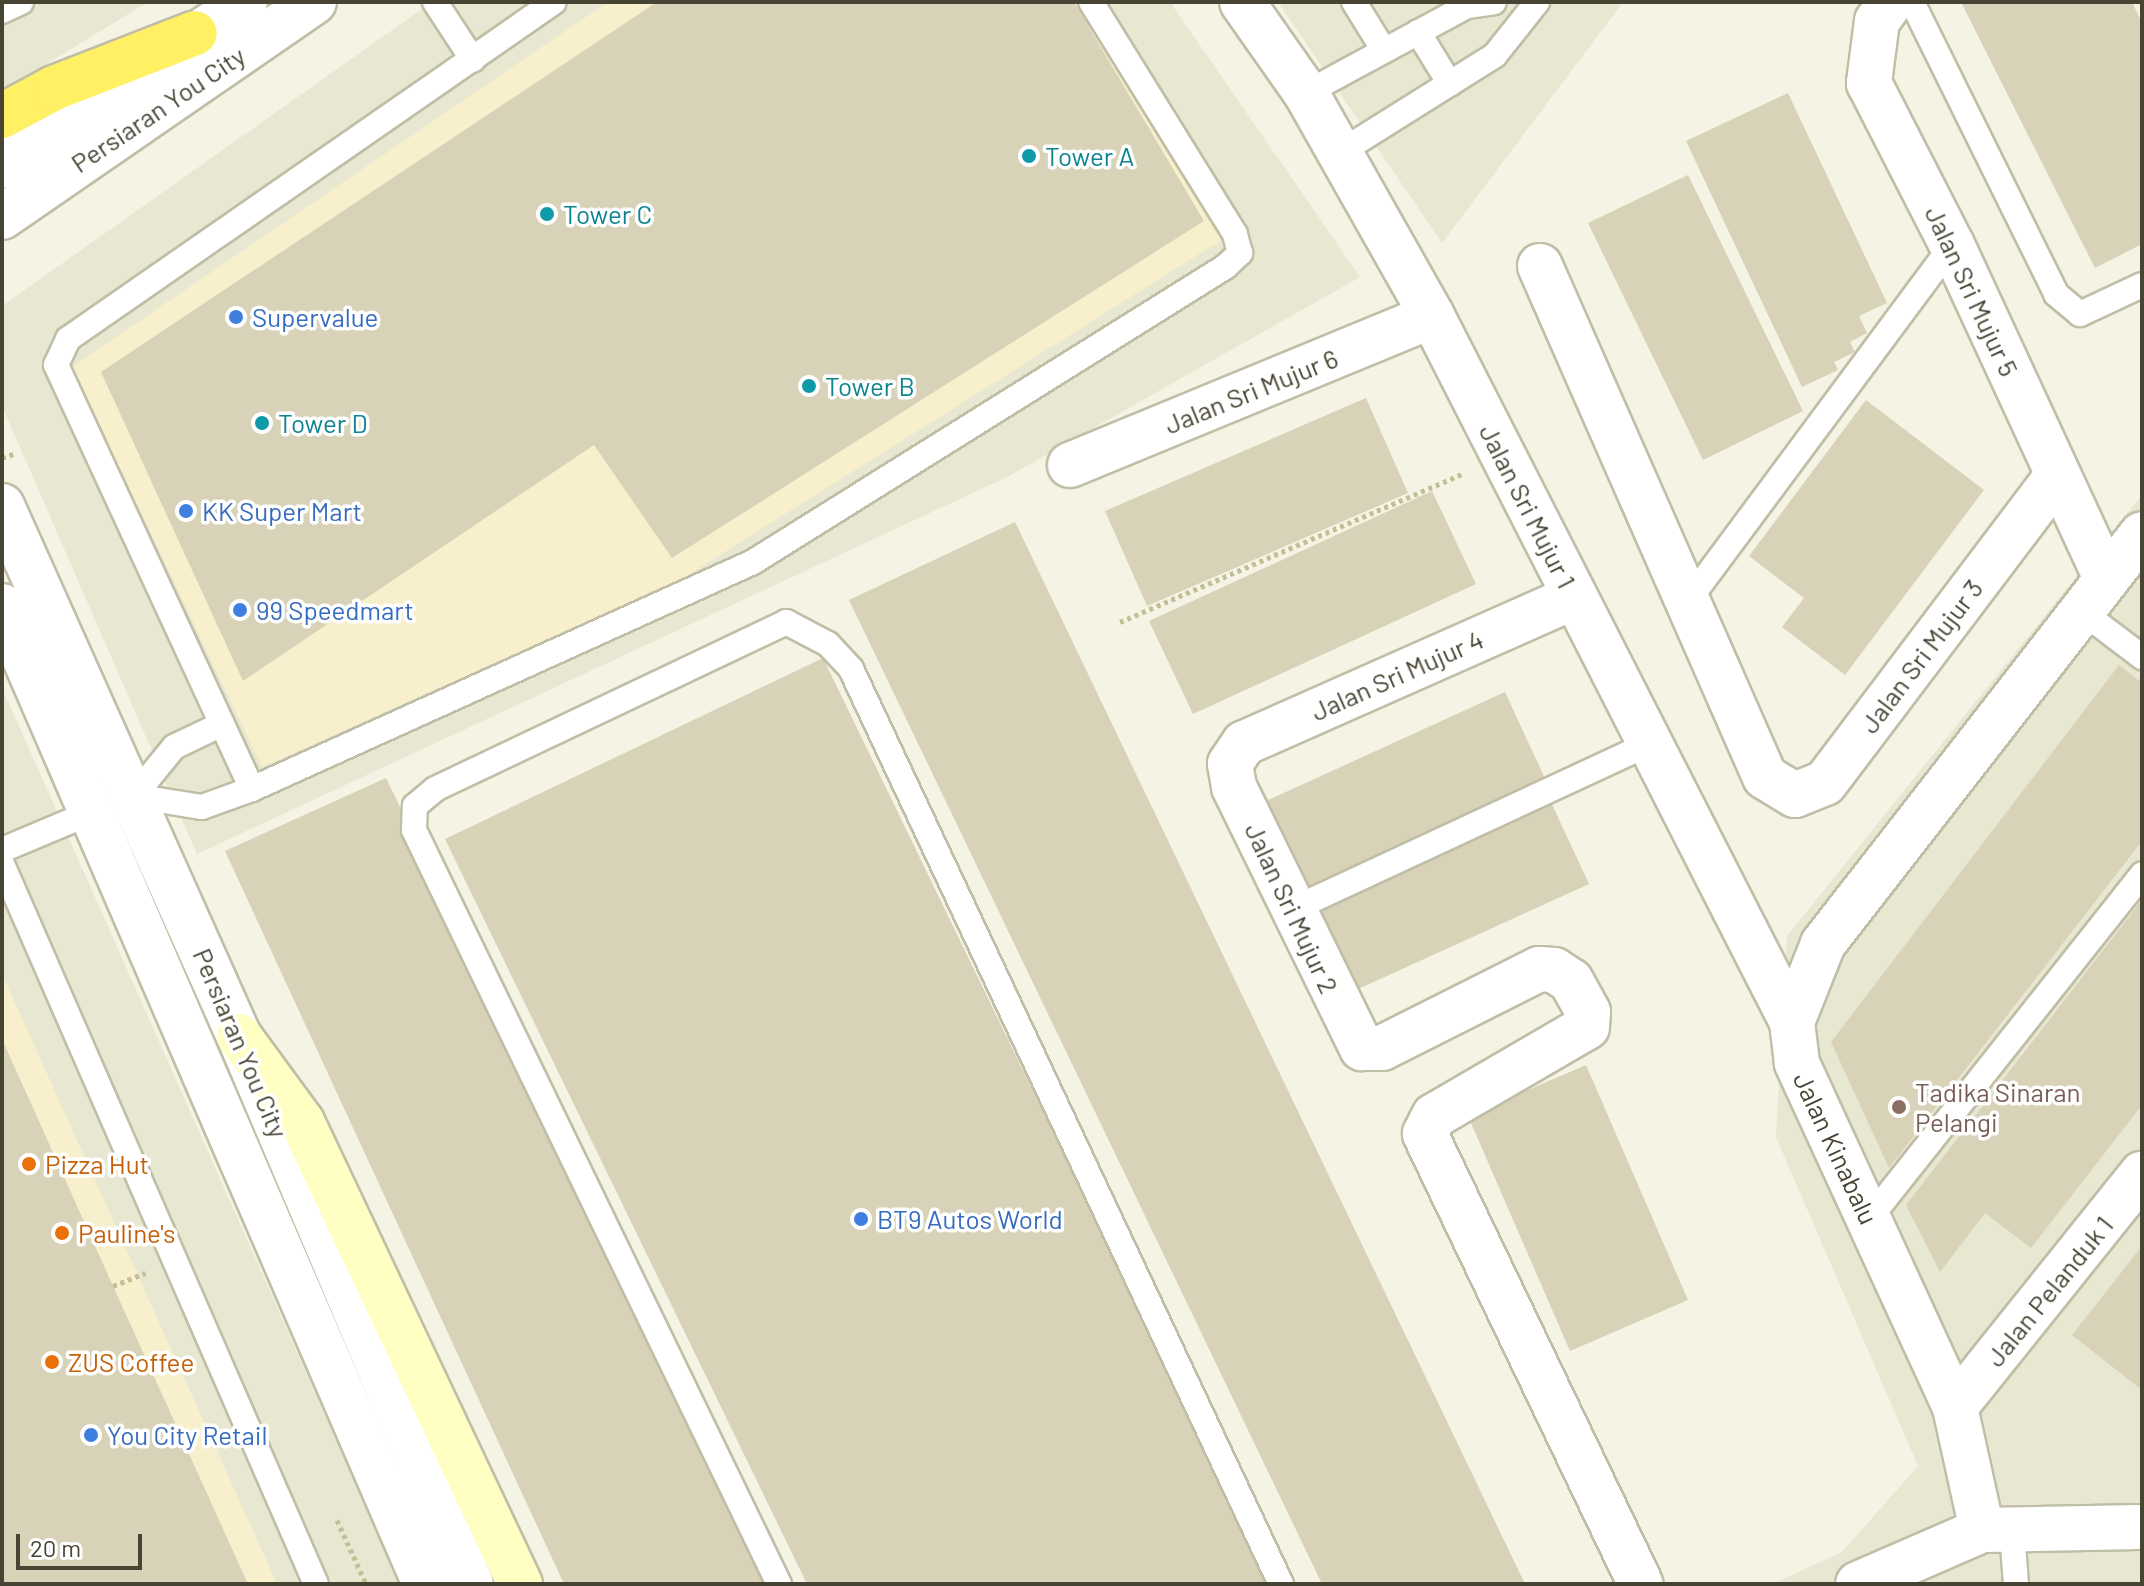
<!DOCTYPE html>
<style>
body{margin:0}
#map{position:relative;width:2144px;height:1586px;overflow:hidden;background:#f4f3e4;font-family:Barlow,sans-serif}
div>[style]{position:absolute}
.residential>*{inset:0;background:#e8e7d2}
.commercial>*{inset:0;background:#f8f0cd}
.building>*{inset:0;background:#d7d2b8}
.path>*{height:5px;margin-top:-2.5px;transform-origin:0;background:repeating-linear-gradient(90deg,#c3be96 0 4px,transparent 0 8px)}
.roads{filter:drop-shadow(2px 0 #c0bea6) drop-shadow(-2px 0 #c0bea6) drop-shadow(0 2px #c0bea6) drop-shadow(0 -2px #c0bea6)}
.service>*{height:24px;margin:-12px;padding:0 12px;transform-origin:12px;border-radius:12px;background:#fff}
.minor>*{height:44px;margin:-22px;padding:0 22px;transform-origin:22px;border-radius:22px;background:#fff}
.secondary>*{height:44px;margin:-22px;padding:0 22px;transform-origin:22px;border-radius:22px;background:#ffffc3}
.motorway>*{height:44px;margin:-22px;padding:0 22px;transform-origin:22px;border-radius:22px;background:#fff064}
.dots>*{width:22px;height:22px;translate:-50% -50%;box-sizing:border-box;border:4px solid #fff;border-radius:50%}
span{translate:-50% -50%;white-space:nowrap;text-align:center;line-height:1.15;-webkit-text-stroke:7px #fff;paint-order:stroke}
.street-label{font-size:26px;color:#474433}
.culture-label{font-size:26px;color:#0d838f}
.left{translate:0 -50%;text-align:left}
.shop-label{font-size:26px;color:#366cbe}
.education-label{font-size:26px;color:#785e54}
.food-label{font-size:26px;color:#c56008}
.frame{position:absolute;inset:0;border:4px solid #474433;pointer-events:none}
.scale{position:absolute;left:16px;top:1534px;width:126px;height:36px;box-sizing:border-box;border:4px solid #474433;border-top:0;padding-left:10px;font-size:24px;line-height:28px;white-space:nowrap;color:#474433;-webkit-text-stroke:6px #fff;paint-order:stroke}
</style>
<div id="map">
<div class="residential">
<div style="clip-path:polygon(2px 2px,148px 2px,2px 91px)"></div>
<div style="clip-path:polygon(432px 2px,1170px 2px,1360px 277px,1007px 477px,197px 854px,2px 406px,2px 306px)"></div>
<div style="clip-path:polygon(1278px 2px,1623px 2px,1442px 243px)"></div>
<div style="clip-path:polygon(2142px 495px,2142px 1584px,1772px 1584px,1842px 1552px,1918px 1466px,1776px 1137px,1787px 936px)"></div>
<div style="clip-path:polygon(2px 688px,400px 1584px,2px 1584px)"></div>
</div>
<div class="commercial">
<div style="clip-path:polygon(608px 2px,1078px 2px,1223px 239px,680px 580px,262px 767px,72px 367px)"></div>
<div style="clip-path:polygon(2px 974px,277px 1584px,2px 1584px)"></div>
</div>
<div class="building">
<div style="clip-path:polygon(657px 2px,1074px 2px,1204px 221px,672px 558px,594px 445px,243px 681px,101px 372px)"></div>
<div style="clip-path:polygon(1961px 2px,2132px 2px,2142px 23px,2142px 244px,2095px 268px)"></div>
<div style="clip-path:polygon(1788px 93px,1887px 303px,1859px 316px,1867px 333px,1850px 342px,1855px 352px,1834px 362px,1838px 370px,1802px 387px,1686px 141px)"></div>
<div style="clip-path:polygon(1688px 175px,1803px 411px,1703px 460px,1588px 223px)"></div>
<div style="clip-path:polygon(1366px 398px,1408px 493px,1147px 606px,1105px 511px)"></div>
<div style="clip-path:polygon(1866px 400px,1984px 490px,1845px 675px,1782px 627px,1804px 598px,1749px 556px)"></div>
<div style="clip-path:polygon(1432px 491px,1476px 584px,1193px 714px,1149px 621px)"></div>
<div style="clip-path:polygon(1015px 522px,1525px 1584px,1322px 1584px,849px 600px)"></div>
<div style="clip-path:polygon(823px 658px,1272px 1584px,807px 1584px,445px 839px)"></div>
<div style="clip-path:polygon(2119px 665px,2142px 683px,2142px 841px,1889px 1168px,1831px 1042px)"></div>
<div style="clip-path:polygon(1505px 692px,1547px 783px,1307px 892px,1264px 802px)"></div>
<div style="clip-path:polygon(386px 778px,775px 1584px,564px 1584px,225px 851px)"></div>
<div style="clip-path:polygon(1549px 798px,1589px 884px,1356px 990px,1316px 905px)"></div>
<div style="clip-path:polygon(2142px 900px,2142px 1105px,2031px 1248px,1985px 1213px,1940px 1272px,1906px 1205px)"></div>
<div style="clip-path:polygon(2px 1039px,113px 1286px,248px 1584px,2px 1584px)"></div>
<div style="clip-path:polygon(1586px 1065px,1688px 1300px,1570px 1351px,1468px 1116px)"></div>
<div style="clip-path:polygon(2142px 1246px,2142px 1390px,2072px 1335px)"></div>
</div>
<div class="path">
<div style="left:2px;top:458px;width:12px;rotate:-20deg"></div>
<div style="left:1120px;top:622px;width:376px;rotate:-23.4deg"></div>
<div style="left:113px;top:1286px;width:35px;rotate:-22deg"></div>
<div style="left:337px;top:1520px;width:70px;rotate:65.6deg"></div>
</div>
<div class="roads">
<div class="service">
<div style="left:435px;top:2px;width:69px;rotate:56.8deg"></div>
<div style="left:1354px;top:2px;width:55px;rotate:58.3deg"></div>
<div style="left:1912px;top:2px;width:326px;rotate:63.7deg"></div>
<div style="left:2056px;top:294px;width:31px;rotate:40deg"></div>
<div style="left:2080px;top:314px;width:68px;rotate:-25.1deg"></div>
<div style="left:2px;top:11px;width:21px;rotate:-25deg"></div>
<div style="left:1418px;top:32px;width:61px;rotate:58.4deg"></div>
<div style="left:1306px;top:93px;width:183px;rotate:-28.4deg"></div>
<div style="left:1467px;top:6px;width:27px;rotate:-8deg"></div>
<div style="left:1339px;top:153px;width:184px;rotate:-32.1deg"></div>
<div style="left:1495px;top:55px;width:68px;rotate:-51.6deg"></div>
<div style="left:1688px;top:601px;width:443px;rotate:-53.4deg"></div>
<div style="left:2080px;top:610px;width:78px;rotate:37.2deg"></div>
<div style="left:222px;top:724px;width:53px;rotate:154.4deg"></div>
<div style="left:174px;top:747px;width:63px;rotate:129.2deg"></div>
<div style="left:134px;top:796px;width:69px;rotate:9.2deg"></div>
<div style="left:202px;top:807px;width:53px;rotate:-19.8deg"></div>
<div style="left:252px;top:789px;width:550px;rotate:-24.37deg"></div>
<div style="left:753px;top:562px;width:557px;rotate:-32.01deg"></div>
<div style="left:1225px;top:267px;width:21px;rotate:-43deg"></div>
<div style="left:1240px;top:253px;width:20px;rotate:-105deg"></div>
<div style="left:1235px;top:234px;width:273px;rotate:-121.8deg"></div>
<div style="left:252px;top:789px;width:467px;rotate:-114.8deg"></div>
<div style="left:56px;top:365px;width:29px;rotate:-65deg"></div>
<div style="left:68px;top:339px;width:591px;rotate:-34.74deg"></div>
<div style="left:2px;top:850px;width:95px;rotate:-22.8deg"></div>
<div style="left:2px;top:864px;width:785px;rotate:66.44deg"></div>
<div style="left:1293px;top:909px;width:391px;rotate:-24.9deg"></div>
<div style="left:1869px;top:1219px;width:440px;rotate:-51.6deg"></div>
<div style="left:2012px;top:1532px;width:52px;rotate:85.6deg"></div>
<div style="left:779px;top:1584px;width:838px;rotate:-115.83deg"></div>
<div style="left:414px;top:830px;width:24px;rotate:-88deg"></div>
<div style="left:415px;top:806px;width:26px;rotate:-40deg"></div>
<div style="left:435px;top:789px;width:389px;rotate:-25.4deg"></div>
<div style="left:786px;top:622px;width:47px;rotate:27.6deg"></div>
<div style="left:828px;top:644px;width:34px;rotate:47deg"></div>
<div style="left:851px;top:669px;width:1011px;rotate:64.83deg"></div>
</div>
<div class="minor">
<div style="left:1242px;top:2px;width:111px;rotate:54.9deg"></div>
<div style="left:1306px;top:93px;width:256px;rotate:60.5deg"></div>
<div style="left:1432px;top:316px;width:792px;rotate:62.98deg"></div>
<div style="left:1891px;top:2px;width:24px;rotate:126deg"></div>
<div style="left:1877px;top:21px;width:63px;rotate:97.4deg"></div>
<div style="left:1869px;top:83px;width:182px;rotate:62.9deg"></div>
<div style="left:1952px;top:245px;width:368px;rotate:65.2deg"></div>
<div style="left:2px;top:166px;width:293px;rotate:-34deg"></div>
<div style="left:2px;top:217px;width:379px;rotate:-34.6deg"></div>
<div style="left:1540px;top:266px;width:558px;rotate:66.24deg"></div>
<div style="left:1765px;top:777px;width:35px;rotate:31deg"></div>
<div style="left:1795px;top:795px;width:32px;rotate:-22deg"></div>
<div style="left:1825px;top:783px;width:386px;rotate:-52.9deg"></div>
<div style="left:1070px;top:465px;width:391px;rotate:-22.4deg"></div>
<div style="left:2px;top:506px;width:581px;rotate:65.91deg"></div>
<div style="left:239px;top:1036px;width:595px;rotate:67.05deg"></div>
<div style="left:1574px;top:597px;width:361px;rotate:156.1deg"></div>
<div style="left:1244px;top:743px;width:25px;rotate:124deg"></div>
<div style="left:1230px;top:764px;width:23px;rotate:80deg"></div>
<div style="left:1234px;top:787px;width:291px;rotate:63.9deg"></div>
<div style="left:1362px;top:1048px;width:20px"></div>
<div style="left:1382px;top:1048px;width:176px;rotate:-26.7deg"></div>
<div style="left:1539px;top:969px;width:15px;rotate:4deg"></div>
<div style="left:1554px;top:970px;width:20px;rotate:33deg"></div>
<div style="left:1571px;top:981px;width:35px;rotate:61deg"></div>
<div style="left:1588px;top:1012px;width:15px;rotate:94deg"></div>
<div style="left:1587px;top:1027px;width:177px;rotate:149.8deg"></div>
<div style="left:1434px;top:1116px;width:20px;rotate:117deg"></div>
<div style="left:1425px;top:1134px;width:499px;rotate:64.4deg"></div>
<div style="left:2px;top:606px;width:1066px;rotate:66.61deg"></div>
<div style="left:1955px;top:1407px;width:299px;rotate:-51.3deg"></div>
<div style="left:1982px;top:1530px;width:126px;rotate:-102.4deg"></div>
<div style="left:1955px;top:1407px;width:379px;rotate:-114.7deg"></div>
<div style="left:1797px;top:1063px;width:41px;rotate:-97deg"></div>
<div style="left:1792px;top:1022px;width:84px;rotate:-68.3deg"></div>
<div style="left:1823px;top:944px;width:519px;rotate:-52.12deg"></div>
<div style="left:1858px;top:1584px;width:135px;rotate:-23.5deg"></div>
<div style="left:1982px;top:1530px;width:160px;rotate:-1.1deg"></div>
</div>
<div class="secondary">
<div style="left:239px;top:1036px;width:107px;rotate:53.8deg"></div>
<div style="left:302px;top:1122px;width:511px;rotate:64.74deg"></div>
</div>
<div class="motorway">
<div style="left:2px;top:116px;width:59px;rotate:-28.3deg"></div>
<div style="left:54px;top:88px;width:151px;rotate:-21.3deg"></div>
</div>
</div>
<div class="dots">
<div style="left:1029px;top:156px;background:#0f9aa8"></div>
<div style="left:547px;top:214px;background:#0f9aa8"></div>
<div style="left:236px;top:317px;background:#3f7fe0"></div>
<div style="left:809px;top:386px;background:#0f9aa8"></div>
<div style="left:262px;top:423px;background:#0f9aa8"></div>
<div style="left:186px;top:511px;background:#3f7fe0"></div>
<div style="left:240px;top:610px;background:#3f7fe0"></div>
<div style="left:1899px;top:1107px;background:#8d6e63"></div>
<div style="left:29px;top:1164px;background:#e8710a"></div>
<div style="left:861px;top:1219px;background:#3f7fe0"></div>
<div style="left:62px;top:1233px;background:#e8710a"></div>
<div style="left:52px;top:1362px;background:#e8710a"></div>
<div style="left:91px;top:1435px;background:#3f7fe0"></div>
</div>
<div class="street-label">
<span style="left:158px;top:109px;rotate:-34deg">Persiaran You City</span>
<span style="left:1972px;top:291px;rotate:65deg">Jalan Sri Mujur 5</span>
<span style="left:1251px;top:391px;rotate:-22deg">Jalan Sri Mujur 6</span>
<span style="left:1528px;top:506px;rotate:63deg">Jalan Sri Mujur 1</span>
<span style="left:1921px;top:656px;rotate:-53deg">Jalan Sri Mujur 3</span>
<span style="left:1397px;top:675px;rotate:-24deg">Jalan Sri Mujur 4</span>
<span style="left:1292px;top:908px;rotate:65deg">Jalan Sri Mujur 2</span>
<span style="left:241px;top:1043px;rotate:67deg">Persiaran You City</span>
<span style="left:1836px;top:1148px;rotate:65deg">Jalan Kinabalu</span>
<span style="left:2049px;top:1291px;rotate:-51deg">Jalan Pelanduk 1</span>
</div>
<div class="culture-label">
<span class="left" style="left:1045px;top:156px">Tower A</span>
<span class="left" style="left:563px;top:214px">Tower C</span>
<span class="left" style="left:825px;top:386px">Tower B</span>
<span class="left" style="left:278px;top:423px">Tower D</span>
</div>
<div class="shop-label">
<span class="left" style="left:252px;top:317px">Supervalue</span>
<span class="left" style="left:202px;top:511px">KK Super Mart</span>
<span class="left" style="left:256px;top:610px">99 Speedmart</span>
<span class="left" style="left:877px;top:1219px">BT9 Autos World</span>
<span class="left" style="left:107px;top:1435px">You City Retail</span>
</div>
<div class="education-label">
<span class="left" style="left:1915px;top:1107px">Tadika Sinaran<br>Pelangi</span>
</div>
<div class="food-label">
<span class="left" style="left:45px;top:1164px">Pizza Hut</span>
<span class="left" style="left:78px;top:1233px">Pauline's</span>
<span class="left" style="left:68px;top:1362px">ZUS Coffee</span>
</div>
<div class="frame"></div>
<div class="scale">20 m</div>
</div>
